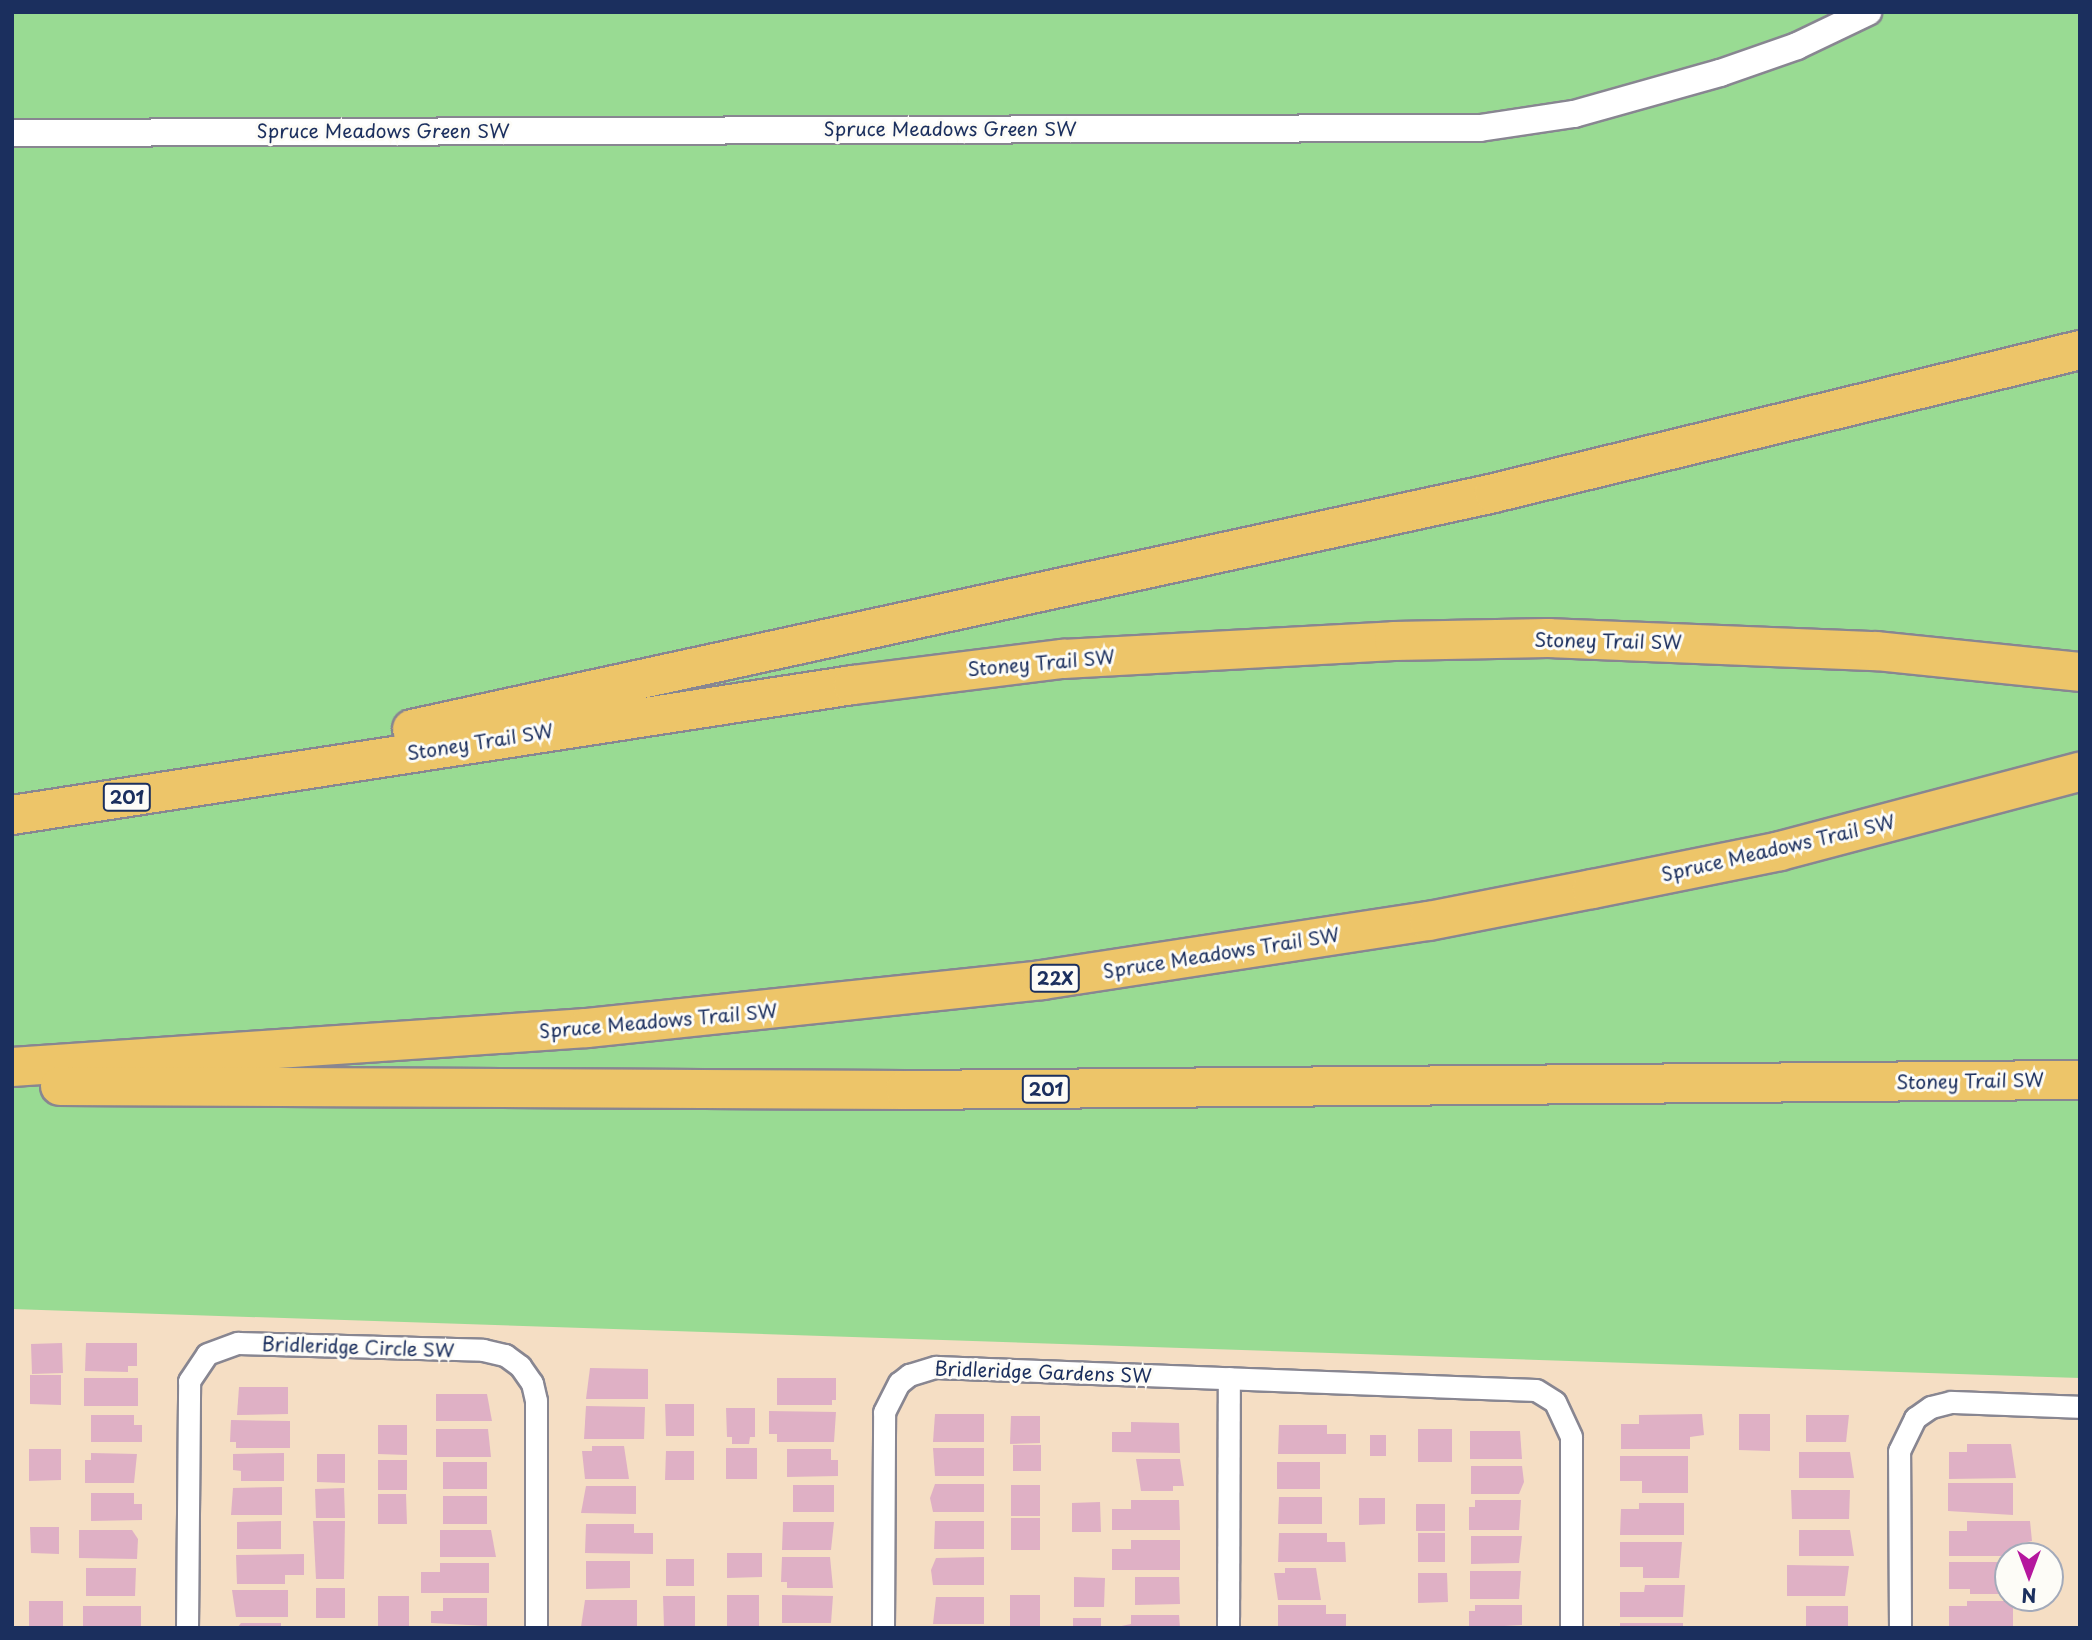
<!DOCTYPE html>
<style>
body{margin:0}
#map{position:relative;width:2092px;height:1640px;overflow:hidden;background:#f5dec4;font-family:"Playpen Sans",sans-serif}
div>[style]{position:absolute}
.green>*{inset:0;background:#99db93}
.building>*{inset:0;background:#dfb0c5}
.roads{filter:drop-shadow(2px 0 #888691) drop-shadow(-2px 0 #888691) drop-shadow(0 2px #888691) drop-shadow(0 -2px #888691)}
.minor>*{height:21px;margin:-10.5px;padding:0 10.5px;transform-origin:10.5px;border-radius:10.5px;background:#fff}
.tertiary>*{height:26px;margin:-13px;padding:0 13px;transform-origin:13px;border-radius:13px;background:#fff}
.motorway>*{height:38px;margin:-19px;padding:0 19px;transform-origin:19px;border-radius:19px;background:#edc569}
span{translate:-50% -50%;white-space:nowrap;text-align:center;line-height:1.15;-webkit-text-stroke:6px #fdfcf7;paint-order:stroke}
.shield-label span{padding:2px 5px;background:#fdfcf7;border:2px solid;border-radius:5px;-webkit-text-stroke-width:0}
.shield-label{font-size:18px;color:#1b2f5e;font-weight:700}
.street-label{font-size:19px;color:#1b2f5e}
.frame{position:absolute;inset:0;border:14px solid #1b2f5e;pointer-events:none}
.north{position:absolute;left:1994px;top:1542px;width:70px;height:70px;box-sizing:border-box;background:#fdfcf7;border:2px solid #a3aaba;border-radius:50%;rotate:180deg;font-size:19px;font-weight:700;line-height:28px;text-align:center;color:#1b2f5e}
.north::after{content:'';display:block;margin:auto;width:24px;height:32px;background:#b5179e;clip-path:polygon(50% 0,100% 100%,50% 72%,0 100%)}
</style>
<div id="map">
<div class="green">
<div style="clip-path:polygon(12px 12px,2080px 12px,2080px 1378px,12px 1309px)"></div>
</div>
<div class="building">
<div style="clip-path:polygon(62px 1343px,63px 1373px,32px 1374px,31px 1344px)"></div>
<div style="clip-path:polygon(86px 1343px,137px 1343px,137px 1366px,128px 1366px,128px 1372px,85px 1371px)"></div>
<div style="clip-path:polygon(590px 1368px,648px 1369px,648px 1399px,586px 1399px)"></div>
<div style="clip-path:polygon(30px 1375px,61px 1375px,61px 1405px,30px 1404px)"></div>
<div style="clip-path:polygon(84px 1378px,138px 1378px,138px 1406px,84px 1406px)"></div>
<div style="clip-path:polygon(777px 1378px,836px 1378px,836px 1400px,832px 1400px,832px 1405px,777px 1405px)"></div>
<div style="clip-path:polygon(239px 1387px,288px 1387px,288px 1414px,237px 1415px)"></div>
<div style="clip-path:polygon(436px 1394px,487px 1394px,492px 1421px,436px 1421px)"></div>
<div style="clip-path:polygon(665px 1404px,694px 1404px,694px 1436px,666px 1436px)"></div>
<div style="clip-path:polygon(586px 1406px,645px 1407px,644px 1439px,584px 1439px)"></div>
<div style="clip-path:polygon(726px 1408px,755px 1408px,755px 1437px,750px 1437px,749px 1444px,732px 1444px,732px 1437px,727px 1437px)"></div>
<div style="clip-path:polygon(769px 1411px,836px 1412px,834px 1442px,777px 1442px,777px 1434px,769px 1434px)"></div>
<div style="clip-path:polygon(935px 1414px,984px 1414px,984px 1442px,933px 1442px)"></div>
<div style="clip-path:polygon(1702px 1414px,1704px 1435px,1690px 1437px,1690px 1449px,1621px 1449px,1621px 1424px,1639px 1424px,1639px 1415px)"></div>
<div style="clip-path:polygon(1739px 1414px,1770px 1414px,1770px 1451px,1739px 1450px)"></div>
<div style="clip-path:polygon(91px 1415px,134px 1415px,134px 1425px,142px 1425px,142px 1442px,91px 1442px)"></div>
<div style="clip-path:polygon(1806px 1415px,1849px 1415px,1846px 1442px,1806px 1442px)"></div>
<div style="clip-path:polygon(1011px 1416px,1040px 1416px,1040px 1443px,1010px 1444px)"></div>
<div style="clip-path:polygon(231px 1420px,290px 1421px,290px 1448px,236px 1448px,236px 1442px,230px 1442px)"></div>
<div style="clip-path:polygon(1131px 1422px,1179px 1423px,1180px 1453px,1112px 1452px,1112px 1432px,1131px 1432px)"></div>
<div style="clip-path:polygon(378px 1425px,407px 1425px,407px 1455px,378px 1454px)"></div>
<div style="clip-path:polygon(1279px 1425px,1327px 1425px,1327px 1434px,1346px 1434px,1346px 1454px,1278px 1454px)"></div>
<div style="clip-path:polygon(436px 1429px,488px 1429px,491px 1457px,436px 1457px)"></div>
<div style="clip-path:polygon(1418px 1429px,1452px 1429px,1452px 1462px,1418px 1462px)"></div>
<div style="clip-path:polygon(1470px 1431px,1520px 1431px,1522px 1459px,1470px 1459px)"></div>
<div style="clip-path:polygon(1370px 1435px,1386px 1435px,1386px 1456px,1370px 1456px)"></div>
<div style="clip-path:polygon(1967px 1444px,2011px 1444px,2016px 1478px,1949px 1479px,1949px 1452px,1967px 1452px)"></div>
<div style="clip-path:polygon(1013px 1445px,1041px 1445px,1041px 1471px,1013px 1471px)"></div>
<div style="clip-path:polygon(592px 1446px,624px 1446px,629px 1479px,585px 1479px,582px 1451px,592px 1451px)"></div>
<div style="clip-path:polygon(726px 1448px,757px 1448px,757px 1479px,726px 1479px)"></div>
<div style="clip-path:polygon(933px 1448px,984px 1448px,984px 1476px,935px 1476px)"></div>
<div style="clip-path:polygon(29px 1449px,61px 1449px,61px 1480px,29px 1481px)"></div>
<div style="clip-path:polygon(787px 1449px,831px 1449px,831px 1460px,838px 1460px,838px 1476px,787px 1477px)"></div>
<div style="clip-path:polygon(666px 1451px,694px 1451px,694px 1480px,665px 1480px)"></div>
<div style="clip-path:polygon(1799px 1452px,1850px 1452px,1854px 1478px,1799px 1478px)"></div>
<div style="clip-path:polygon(91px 1453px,137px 1454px,134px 1483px,85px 1483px,85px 1460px,91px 1460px)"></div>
<div style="clip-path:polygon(284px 1453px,284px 1481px,241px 1481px,241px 1471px,233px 1470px,233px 1454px)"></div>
<div style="clip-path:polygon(317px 1454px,345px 1454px,345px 1483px,317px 1482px)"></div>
<div style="clip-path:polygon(1620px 1456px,1688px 1456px,1688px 1493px,1642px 1493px,1642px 1481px,1620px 1481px)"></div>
<div style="clip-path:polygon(1136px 1459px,1180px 1459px,1184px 1486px,1173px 1486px,1173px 1491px,1141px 1491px)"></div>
<div style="clip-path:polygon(378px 1460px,407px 1460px,407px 1490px,378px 1490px)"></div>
<div style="clip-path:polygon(443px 1462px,487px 1462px,487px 1489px,443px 1489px)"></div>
<div style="clip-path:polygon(1277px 1462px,1320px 1462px,1320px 1489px,1277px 1489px)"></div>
<div style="clip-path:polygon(1471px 1466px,1522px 1466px,1524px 1482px,1519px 1494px,1471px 1494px)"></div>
<div style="clip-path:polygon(1948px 1483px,2013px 1483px,2013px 1515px,1948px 1511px)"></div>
<div style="clip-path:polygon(935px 1484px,984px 1484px,984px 1512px,933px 1512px,930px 1498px)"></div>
<div style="clip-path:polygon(793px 1485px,834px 1485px,834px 1512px,793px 1512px)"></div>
<div style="clip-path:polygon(1011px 1485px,1040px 1485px,1040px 1516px,1011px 1516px)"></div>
<div style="clip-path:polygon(586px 1486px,636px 1486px,636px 1514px,581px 1513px)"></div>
<div style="clip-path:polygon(282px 1487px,282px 1515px,231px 1515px,233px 1488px)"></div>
<div style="clip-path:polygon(344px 1488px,345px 1518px,316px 1518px,315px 1489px)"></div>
<div style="clip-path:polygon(1791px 1490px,1850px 1490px,1849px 1519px,1792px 1519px)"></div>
<div style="clip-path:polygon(91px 1493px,134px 1493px,134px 1504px,142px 1504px,142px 1520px,91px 1521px)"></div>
<div style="clip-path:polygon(378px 1494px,406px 1494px,407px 1524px,378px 1524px)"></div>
<div style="clip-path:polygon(443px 1496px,487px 1496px,487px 1524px,443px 1524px)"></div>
<div style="clip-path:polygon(1279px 1497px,1322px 1497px,1322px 1524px,1278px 1524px)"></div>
<div style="clip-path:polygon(1359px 1498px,1385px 1498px,1385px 1524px,1359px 1525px)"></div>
<div style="clip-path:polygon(1131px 1500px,1179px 1500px,1180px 1530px,1112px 1530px,1112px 1509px,1131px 1509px)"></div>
<div style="clip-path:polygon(1475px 1500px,1521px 1500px,1519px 1530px,1469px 1530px,1469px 1507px,1475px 1507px)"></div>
<div style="clip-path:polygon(1100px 1502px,1101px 1532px,1072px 1532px,1072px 1503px)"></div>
<div style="clip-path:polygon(1639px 1503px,1684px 1503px,1684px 1535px,1620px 1535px,1621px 1509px,1639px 1509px)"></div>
<div style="clip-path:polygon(1416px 1504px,1445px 1504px,1445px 1531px,1416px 1531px)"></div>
<div style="clip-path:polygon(1011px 1518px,1040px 1518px,1040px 1550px,1011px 1550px)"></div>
<div style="clip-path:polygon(281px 1521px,281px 1549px,237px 1549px,237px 1522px)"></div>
<div style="clip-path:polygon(313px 1521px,345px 1521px,344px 1579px,316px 1579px)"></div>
<div style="clip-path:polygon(935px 1521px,984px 1521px,984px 1549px,934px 1549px)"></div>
<div style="clip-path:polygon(1967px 1521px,2030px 1521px,2032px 1541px,2018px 1544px,2018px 1556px,1949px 1556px,1949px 1531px,1967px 1531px)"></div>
<div style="clip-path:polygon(783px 1522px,834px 1522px,831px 1550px,782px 1550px)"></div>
<div style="clip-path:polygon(586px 1524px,634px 1524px,634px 1533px,653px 1533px,653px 1554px,585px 1553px)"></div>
<div style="clip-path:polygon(30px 1527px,59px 1527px,59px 1554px,31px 1553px)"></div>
<div style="clip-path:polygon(79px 1530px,132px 1530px,138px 1539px,137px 1559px,79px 1558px)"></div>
<div style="clip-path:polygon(440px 1530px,491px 1530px,496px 1557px,440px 1557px)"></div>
<div style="clip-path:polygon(1799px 1530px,1850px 1530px,1854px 1556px,1799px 1556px)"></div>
<div style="clip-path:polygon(1279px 1533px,1327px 1533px,1327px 1542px,1345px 1542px,1346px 1562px,1278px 1562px)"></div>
<div style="clip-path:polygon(1418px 1533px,1445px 1533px,1445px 1562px,1418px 1562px)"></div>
<div style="clip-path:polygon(1471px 1536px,1522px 1536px,1519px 1563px,1471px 1564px)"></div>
<div style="clip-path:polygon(1131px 1540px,1180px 1540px,1180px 1570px,1112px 1570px,1112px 1549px,1131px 1549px)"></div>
<div style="clip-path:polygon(1620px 1542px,1682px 1542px,1679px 1578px,1643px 1578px,1643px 1567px,1620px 1567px)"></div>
<div style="clip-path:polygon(727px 1553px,762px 1553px,762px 1577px,727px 1578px)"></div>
<div style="clip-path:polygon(304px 1554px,304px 1575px,285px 1575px,285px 1584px,237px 1584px,236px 1555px)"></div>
<div style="clip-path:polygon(782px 1557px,830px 1557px,833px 1588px,787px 1588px,787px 1582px,781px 1582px)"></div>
<div style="clip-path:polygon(984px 1557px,984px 1585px,933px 1585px,931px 1570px,936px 1558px)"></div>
<div style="clip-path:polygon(666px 1559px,694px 1559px,694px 1586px,666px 1586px)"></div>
<div style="clip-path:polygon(586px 1561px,630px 1561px,630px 1588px,586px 1589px)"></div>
<div style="clip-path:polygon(1949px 1562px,2008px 1562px,2008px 1594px,1970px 1594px,1970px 1589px,1949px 1589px)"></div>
<div style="clip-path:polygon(440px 1563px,489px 1563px,489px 1593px,421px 1593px,421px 1572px,440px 1572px)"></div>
<div style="clip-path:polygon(1787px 1565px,1849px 1566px,1845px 1596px,1787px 1596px)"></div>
<div style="clip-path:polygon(86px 1568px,136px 1568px,135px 1596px,86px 1596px)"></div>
<div style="clip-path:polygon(1285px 1568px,1316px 1568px,1321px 1600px,1278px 1600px,1274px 1573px,1285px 1573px)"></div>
<div style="clip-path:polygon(1470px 1571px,1521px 1571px,1519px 1599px,1470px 1599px)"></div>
<div style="clip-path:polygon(1418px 1573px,1447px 1573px,1448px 1602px,1418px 1603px)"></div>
<div style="clip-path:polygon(1074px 1577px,1105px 1578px,1104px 1607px,1074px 1607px)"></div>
<div style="clip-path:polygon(1135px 1577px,1179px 1577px,1180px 1604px,1135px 1605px)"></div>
<div style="clip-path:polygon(1645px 1585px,1685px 1585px,1683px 1617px,1620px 1617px,1620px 1592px,1644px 1592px)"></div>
<div style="clip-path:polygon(316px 1588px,345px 1588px,345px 1618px,316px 1618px)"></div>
<div style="clip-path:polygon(232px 1590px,288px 1590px,288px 1617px,236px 1617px)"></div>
<div style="clip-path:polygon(727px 1595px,759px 1595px,759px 1628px,727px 1628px)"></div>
<div style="clip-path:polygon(782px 1595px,833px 1596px,831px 1623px,782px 1623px)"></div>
<div style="clip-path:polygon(1010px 1595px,1040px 1595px,1040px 1628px,1010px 1627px)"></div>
<div style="clip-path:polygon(378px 1596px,409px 1596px,409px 1628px,378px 1628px)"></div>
<div style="clip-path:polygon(663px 1596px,695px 1596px,695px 1628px,664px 1628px)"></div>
<div style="clip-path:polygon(936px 1597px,984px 1597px,984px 1624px,933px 1624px)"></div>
<div style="clip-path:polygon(443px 1598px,487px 1598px,487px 1626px,431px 1623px,431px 1611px,443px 1611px)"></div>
<div style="clip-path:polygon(585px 1600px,637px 1600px,637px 1627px,581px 1627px)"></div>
<div style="clip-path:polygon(29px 1601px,63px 1601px,63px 1628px,29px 1628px)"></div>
<div style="clip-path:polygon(1967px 1601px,2013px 1601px,2013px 1628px,1949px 1628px,1949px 1606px,1967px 1606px)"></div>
<div style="clip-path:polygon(1278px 1605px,1326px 1605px,1326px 1614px,1346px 1614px,1346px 1628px,1278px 1628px)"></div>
<div style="clip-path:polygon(1475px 1605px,1522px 1605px,1522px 1625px,1469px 1628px,1469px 1611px,1475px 1611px)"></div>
<div style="clip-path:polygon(83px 1606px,141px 1606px,141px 1627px,83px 1628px)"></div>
<div style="clip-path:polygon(1806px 1606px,1848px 1606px,1848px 1628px,1806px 1628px)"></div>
<div style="clip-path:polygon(1131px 1615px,1179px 1615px,1180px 1628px,1112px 1628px,1131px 1624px)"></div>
<div style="clip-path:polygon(1073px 1618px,1101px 1618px,1101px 1628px,1073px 1628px)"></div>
<div style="clip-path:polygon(281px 1623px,281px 1628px,237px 1628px,241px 1623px)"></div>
<div style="clip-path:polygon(1620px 1623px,1683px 1623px,1683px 1628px,1620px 1628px)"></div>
</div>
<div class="roads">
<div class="minor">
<div style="left:187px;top:1628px;width:247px;rotate:-89.5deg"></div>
<div style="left:189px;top:1381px;width:32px;rotate:-56deg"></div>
<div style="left:207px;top:1354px;width:33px;rotate:-20deg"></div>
<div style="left:238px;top:1343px;width:245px;rotate:1.6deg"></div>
<div style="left:483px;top:1350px;width:23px;rotate:13deg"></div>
<div style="left:505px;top:1355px;width:19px;rotate:36deg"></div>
<div style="left:520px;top:1366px;width:21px;rotate:55deg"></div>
<div style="left:532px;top:1383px;width:18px;rotate:77deg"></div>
<div style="left:536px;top:1401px;width:227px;rotate:90deg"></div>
<div style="left:883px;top:1628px;width:216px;rotate:-89.7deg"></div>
<div style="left:884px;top:1412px;width:33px;rotate:-63deg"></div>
<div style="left:899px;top:1383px;width:13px;rotate:-39deg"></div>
<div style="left:909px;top:1375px;width:28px;rotate:-17deg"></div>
<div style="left:936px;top:1367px;width:600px;rotate:2.2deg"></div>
<div style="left:1536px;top:1390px;width:22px;rotate:32deg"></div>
<div style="left:1555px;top:1402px;width:38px;rotate:65deg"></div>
<div style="left:1571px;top:1437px;width:191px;rotate:90deg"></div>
<div style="left:1228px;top:1628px;width:250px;rotate:-89.8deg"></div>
<div style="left:1900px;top:1628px;width:177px;rotate:-90.3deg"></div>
<div style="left:1899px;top:1451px;width:37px;rotate:-64deg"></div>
<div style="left:1915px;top:1418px;width:19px;rotate:-35deg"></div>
<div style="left:1931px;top:1407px;width:21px;rotate:-14deg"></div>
<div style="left:1951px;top:1402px;width:129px;rotate:2.2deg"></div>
</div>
<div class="tertiary">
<div style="left:12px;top:133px;width:1468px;rotate:-0.2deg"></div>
<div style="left:1480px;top:128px;width:95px;rotate:-8.5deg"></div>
<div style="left:1574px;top:114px;width:152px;rotate:-15.7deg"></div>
<div style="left:1720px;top:73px;width:82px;rotate:-19.3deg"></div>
<div style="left:1797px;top:46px;width:79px;rotate:-25.6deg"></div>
</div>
<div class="motorway">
<div style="left:412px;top:729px;width:1107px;rotate:-12.3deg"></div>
<div style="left:1494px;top:493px;width:603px;rotate:-13.71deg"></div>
<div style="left:12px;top:815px;width:851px;rotate:-8.79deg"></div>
<div style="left:853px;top:685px;width:212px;rotate:-7.1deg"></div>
<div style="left:1063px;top:659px;width:331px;rotate:-3.1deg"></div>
<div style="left:1394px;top:641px;width:154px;rotate:-1.1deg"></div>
<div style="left:1548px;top:638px;width:329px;rotate:2.3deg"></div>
<div style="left:1877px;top:651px;width:204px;rotate:5.9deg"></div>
<div style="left:12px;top:1067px;width:576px;rotate:-3.88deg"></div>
<div style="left:587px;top:1028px;width:458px;rotate:-6deg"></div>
<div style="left:1042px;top:980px;width:391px;rotate:-8.7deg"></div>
<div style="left:1429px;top:921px;width:166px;rotate:-11.1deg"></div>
<div style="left:1592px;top:889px;width:192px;rotate:-11.4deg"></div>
<div style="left:1780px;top:851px;width:310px;rotate:-14.8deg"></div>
<div style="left:60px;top:1086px;width:845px;rotate:0.27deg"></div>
<div style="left:905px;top:1090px;width:1175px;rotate:-0.49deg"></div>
</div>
</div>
<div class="shield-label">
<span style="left:127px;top:797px">201</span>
<span style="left:1055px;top:978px">22X</span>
<span style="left:1046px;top:1089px">201</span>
</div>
<div class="street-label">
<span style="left:950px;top:129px">Spruce Meadows Green SW</span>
<span style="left:383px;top:131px">Spruce Meadows Green SW</span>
<span style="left:1608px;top:641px;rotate:1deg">Stoney Trail SW</span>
<span style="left:1041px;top:663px;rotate:-5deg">Stoney Trail SW</span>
<span style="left:480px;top:742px;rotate:-9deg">Stoney Trail SW</span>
<span style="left:1778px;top:848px;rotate:-13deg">Spruce Meadows Trail SW</span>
<span style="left:1221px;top:953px;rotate:-9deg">Spruce Meadows Trail SW</span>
<span style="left:658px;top:1021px;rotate:-5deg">Spruce Meadows Trail SW</span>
<span style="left:1970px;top:1081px;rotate:-1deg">Stoney Trail SW</span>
<span style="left:358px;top:1347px;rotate:2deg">Bridleridge Circle SW</span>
<span style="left:1043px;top:1372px;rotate:2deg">Bridleridge Gardens SW</span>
</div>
<div class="frame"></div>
<div class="north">N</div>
</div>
